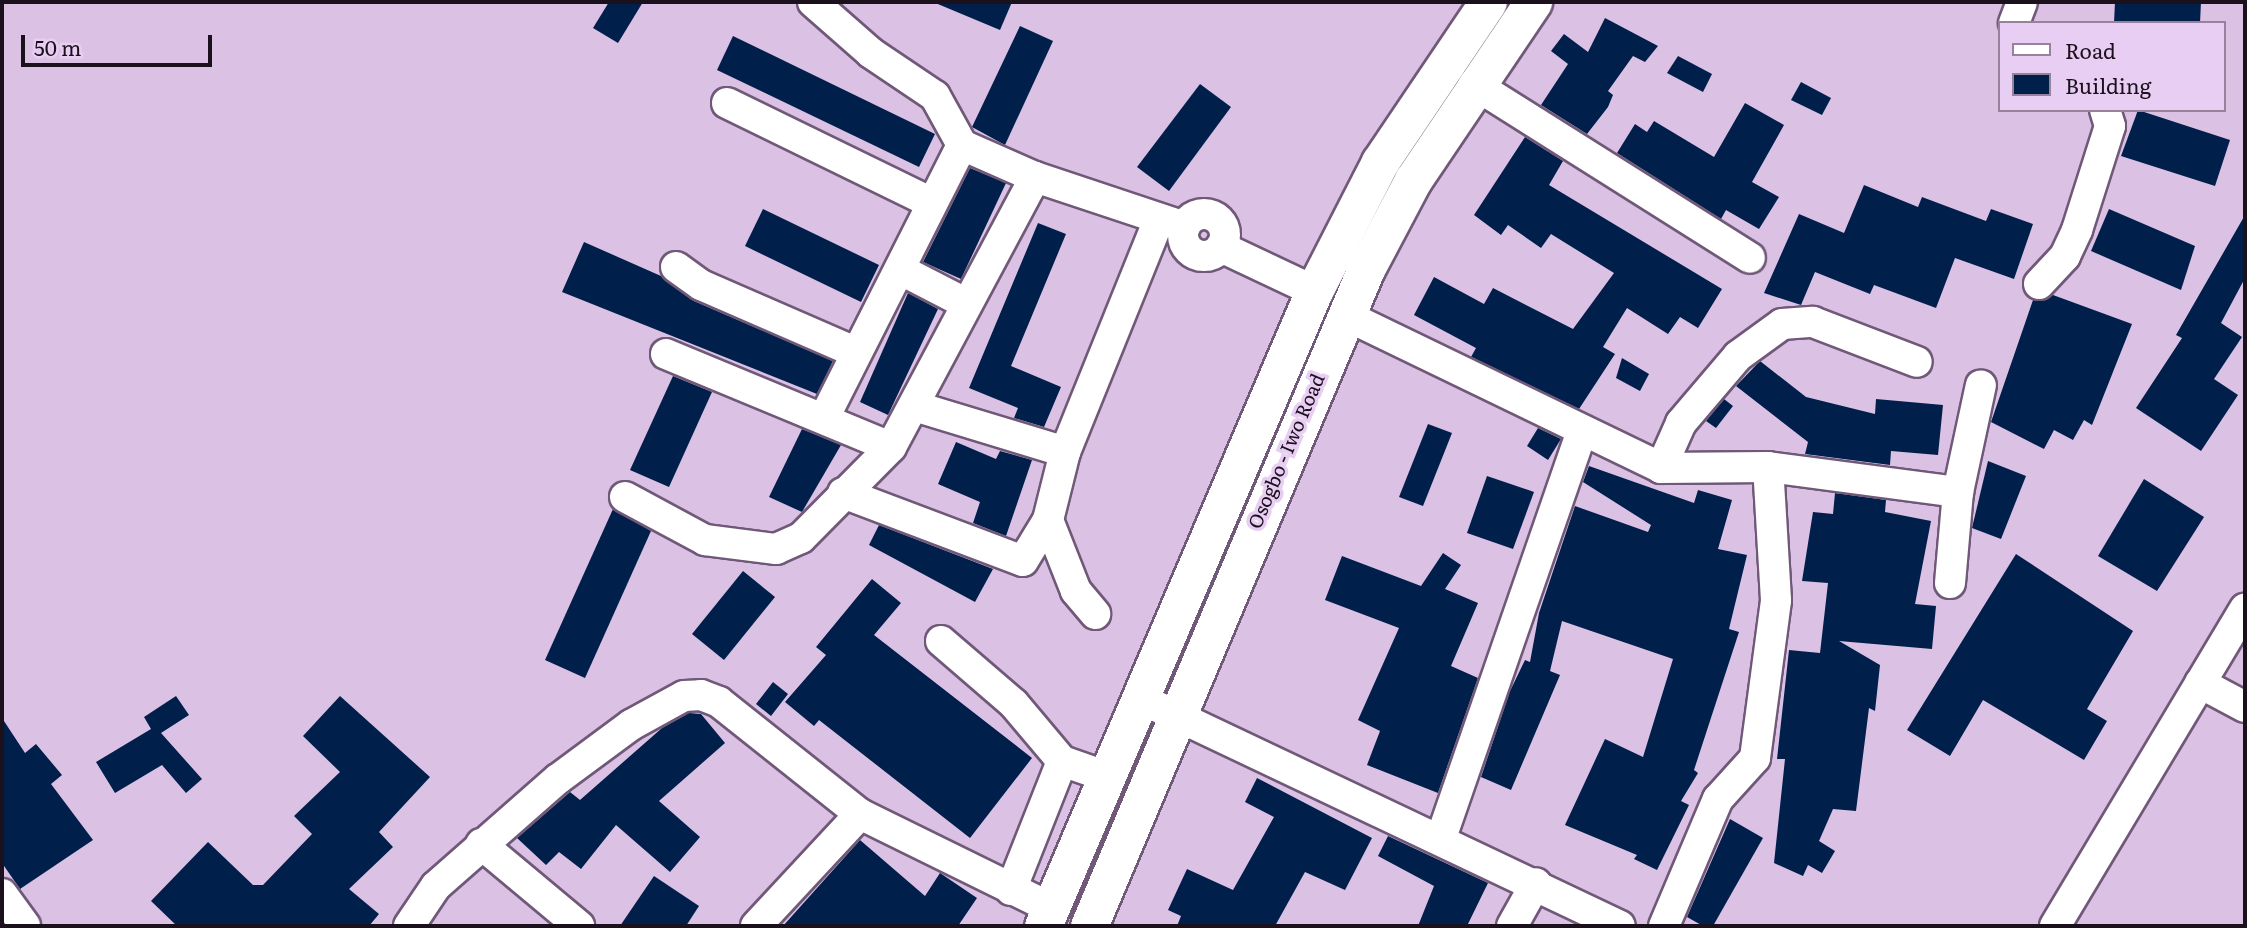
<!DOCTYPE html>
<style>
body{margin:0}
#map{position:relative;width:2247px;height:928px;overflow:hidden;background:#dbc1e4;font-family:Literata,serif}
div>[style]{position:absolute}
.building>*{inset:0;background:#001f4b}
.roads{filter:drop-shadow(2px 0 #705978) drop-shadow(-2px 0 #705978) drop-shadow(0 2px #705978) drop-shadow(0 -2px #705978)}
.minor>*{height:30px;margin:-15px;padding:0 15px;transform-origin:15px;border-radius:15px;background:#fff}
.minor>.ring{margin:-15px;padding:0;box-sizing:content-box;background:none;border:30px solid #fff;border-radius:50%}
.major>*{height:37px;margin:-18.5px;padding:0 18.5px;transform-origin:18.5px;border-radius:18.5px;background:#fff}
span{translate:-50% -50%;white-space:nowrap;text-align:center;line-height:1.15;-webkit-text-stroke:7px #e8cef2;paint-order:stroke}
.street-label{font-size:19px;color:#1a111d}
.frame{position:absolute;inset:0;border:4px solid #1a111d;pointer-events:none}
.legend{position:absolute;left:1998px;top:21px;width:228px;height:91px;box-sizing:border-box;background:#e8cef2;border:2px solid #96829d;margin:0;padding:9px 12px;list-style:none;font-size:21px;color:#1a111d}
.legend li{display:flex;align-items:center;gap:14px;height:35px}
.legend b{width:35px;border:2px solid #96829d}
.scale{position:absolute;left:21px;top:35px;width:191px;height:32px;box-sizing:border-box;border:4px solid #1a111d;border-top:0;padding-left:9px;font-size:21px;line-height:24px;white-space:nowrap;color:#1a111d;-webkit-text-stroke:5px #e8cef2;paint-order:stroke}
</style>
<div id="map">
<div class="building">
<div style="clip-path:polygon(609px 2px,643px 2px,618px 43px,593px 28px)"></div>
<div style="clip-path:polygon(933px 2px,1012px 2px,1000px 30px)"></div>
<div style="clip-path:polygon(2115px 2px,2201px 2px,2200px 23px,2114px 23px)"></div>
<div style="clip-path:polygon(1605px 18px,1658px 46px,1645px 62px,1633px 56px,1608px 91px,1613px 95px,1608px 107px,1587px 134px,1541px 105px,1568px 64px,1551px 51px,1564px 34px,1588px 52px)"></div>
<div style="clip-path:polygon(1020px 26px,1053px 41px,1005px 145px,972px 127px)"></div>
<div style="clip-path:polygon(733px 36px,935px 134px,919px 167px,717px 70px)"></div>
<div style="clip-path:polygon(1678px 56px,1712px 74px,1703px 92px,1667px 73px)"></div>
<div style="clip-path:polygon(1801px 82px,1831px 98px,1822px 115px,1791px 100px)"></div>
<div style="clip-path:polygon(1200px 84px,1231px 107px,1169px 191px,1137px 167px)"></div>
<div style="clip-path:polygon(1745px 103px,1784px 125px,1752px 182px,1779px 197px,1759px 229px,1726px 210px,1721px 219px,1617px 153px,1635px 124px,1647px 132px,1654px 121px,1714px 157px)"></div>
<div style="clip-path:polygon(2138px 110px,2230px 140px,2215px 186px,2121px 156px)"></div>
<div style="clip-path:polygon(1525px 137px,1563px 161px,1549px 185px,1722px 289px,1698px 328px,1680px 317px,1668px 334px,1627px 308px,1603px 347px,1615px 354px,1579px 409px,1471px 357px,1476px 348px,1414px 315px,1434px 277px,1484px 304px,1493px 288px,1573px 329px,1614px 273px,1551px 234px,1541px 248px,1508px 225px,1501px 235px,1474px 215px)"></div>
<div style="clip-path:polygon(970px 168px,1006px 183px,961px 279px,923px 262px)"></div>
<div style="clip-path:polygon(1864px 185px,1918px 207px,1922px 197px,1986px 221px,1991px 209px,2033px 224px,2014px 279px,1955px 258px,1936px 308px,1874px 285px,1870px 294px,1815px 272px,1801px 305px,1764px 293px,1799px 214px,1844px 233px)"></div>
<div style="clip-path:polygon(763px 209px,879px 265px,861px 302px,745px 246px)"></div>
<div style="clip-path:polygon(2109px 209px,2195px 246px,2181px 290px,2091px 251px)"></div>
<div style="clip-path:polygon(2245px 215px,2245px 278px,2221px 323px,2242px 337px,2214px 379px,2238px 395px,2201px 451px,2136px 408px,2182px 338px,2176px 335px)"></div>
<div style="clip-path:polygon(1038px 223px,1066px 234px,1011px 366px,1061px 387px,1044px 427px,1014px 418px,1018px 408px,969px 388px)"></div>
<div style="clip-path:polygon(584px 242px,661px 276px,694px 301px,833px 361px,817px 394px,562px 292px)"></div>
<div style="clip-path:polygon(908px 293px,938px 309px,888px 415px,860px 402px)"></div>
<div style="clip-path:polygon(2053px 295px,2132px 324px,2092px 425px,2084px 420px,2073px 440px,2054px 430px,2044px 449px,1991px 422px,2033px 300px)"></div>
<div style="clip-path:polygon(1622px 358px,1649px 374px,1640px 391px,1616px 378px)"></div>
<div style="clip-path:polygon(1760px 361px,1806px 397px,1875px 414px,1876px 399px,1943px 405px,1938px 455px,1891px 451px,1890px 465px,1805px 454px,1808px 442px,1736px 386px)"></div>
<div style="clip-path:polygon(673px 376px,712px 392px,669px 487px,630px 470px)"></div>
<div style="clip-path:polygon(1724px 399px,1733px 406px,1716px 428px,1706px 421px)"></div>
<div style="clip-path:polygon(1428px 424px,1452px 433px,1423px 506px,1399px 497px)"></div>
<div style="clip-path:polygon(1538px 428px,1561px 439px,1548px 460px,1527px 446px)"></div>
<div style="clip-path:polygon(802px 429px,841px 445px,802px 512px,769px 497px)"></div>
<div style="clip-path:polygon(956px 442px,996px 459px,1000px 451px,1032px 460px,1006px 536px,973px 523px,980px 502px,938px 484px)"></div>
<div style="clip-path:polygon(1988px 461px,2026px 476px,2001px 539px,1972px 528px)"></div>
<div style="clip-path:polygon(1589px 466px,1694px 503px,1698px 490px,1732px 500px,1718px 549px,1747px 555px,1729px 629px,1739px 632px,1694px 770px,1698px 773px,1681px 801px,1689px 805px,1657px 870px,1634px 859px,1637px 855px,1565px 825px,1605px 739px,1643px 757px,1673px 659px,1562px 621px,1550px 671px,1560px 675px,1511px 790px,1481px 777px,1510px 691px,1525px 660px,1530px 662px,1539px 613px,1575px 506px,1648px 532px,1651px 525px,1583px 482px)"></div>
<div style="clip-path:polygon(1487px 476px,1534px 492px,1513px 549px,1467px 533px)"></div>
<div style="clip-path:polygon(2144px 479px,2204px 517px,2157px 591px,2098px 556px)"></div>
<div style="clip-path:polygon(1835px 493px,1886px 500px,1885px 512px,1931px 521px,1915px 604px,1936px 606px,1932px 649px,1839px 641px,1880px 665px,1875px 711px,1869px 708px,1856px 811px,1833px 809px,1819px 841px,1835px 851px,1822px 873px,1808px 865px,1803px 876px,1774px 863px,1785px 759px,1777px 759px,1789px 650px,1820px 653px,1828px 583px,1802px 581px,1813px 512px,1833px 514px)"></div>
<div style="clip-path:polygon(613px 509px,651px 531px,585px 678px,545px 660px)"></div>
<div style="clip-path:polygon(879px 525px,993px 569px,975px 602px,869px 545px)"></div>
<div style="clip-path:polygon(1443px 553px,1461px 565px,1445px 589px,1478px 603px,1451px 666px,1478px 678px,1438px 793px,1367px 765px,1380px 731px,1358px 720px,1399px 628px,1325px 600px,1342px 556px,1421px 586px)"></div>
<div style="clip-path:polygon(2016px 554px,2133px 631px,2087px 709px,2107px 721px,2084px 760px,1983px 700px,1950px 756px,1907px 730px)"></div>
<div style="clip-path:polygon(743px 571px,775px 597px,724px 660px,692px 634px)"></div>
<div style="clip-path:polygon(872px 579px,901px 603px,874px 635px,1032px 758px,970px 838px,819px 720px,814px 726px,785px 702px,826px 655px,816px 647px)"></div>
<div style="clip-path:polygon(773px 682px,788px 694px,771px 716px,756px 704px)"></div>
<div style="clip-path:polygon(176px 696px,189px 715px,161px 733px,202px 779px,186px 793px,162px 765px,115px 793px,96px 762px,151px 729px,144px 717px)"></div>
<div style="clip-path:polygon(340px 696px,430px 777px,379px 832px,393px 847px,349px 889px,379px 914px,369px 926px,177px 926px,151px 901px,208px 842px,253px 885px,263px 885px,312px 834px,294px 816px,340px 772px,303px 736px)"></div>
<div style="clip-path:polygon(689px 713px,701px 714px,725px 743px,659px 801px,700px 837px,670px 872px,616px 825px,581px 869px,559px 852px,546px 865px,517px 838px,570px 792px,580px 800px,662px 728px)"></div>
<div style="clip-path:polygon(2px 718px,25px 753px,36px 744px,62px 775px,51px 784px,93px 840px,20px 889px,2px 863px)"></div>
<div style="clip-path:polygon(1257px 778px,1372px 838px,1345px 890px,1305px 872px,1275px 926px,1177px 926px,1181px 916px,1168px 910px,1187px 869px,1233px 890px,1274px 817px,1245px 802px)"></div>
<div style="clip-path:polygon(1730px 819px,1763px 838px,1713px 926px,1703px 926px,1687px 917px)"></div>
<div style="clip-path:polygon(1388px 836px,1488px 883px,1467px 926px,1418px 926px,1434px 886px,1378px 856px)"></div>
<div style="clip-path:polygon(860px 840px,925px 896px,940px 873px,977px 898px,958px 926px,783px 926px)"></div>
<div style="clip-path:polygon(654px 876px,699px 906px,686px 926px,620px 926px)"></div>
</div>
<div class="roads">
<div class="minor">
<div style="left:813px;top:2px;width:77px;rotate:41.3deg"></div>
<div style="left:871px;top:53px;width:77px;rotate:33.9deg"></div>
<div style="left:935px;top:96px;width:56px;rotate:61.1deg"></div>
<div style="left:962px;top:145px;width:304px;rotate:116.8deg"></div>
<div style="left:2014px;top:23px;width:22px;rotate:-69deg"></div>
<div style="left:1474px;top:84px;width:326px;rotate:32.2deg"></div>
<div style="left:727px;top:103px;width:228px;rotate:26deg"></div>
<div style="left:962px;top:145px;width:80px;rotate:23.7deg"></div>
<div style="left:1035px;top:177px;width:158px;rotate:18.4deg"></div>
<div class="ring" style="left:1183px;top:214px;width:12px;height:12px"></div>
<div style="left:1221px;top:247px;width:103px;rotate:25.3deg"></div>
<div style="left:676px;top:267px;width:31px;rotate:36deg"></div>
<div style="left:701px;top:285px;width:168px;rotate:23.5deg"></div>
<div style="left:901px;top:270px;width:74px;rotate:27.3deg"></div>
<div style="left:2039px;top:284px;width:38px;rotate:-47deg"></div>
<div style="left:2065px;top:256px;width:29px;rotate:-65deg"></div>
<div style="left:2077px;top:230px;width:109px;rotate:-72.4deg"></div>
<div style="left:2110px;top:126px;width:17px;rotate:-107deg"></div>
<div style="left:1345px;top:315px;width:351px;rotate:25.8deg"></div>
<div style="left:1661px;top:468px;width:107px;rotate:-0.5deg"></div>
<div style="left:1768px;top:467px;width:192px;rotate:7.5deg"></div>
<div style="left:666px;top:354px;width:243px;rotate:22.5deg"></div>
<div style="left:914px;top:406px;width:158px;rotate:16.9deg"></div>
<div style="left:1661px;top:468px;width:49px;rotate:-66deg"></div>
<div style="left:1681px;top:423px;width:88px;rotate:-49.6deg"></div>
<div style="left:1738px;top:356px;width:54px;rotate:-36deg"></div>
<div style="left:1782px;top:324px;width:31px;rotate:-4deg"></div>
<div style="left:1813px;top:322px;width:111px;rotate:21deg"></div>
<div style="left:843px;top:493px;width:192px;rotate:20.7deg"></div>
<div style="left:1023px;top:561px;width:48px;rotate:-58.6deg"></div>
<div style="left:1048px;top:520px;width:70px;rotate:-76deg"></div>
<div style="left:1065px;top:452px;width:251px;rotate:-68deg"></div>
<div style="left:625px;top:497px;width:91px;rotate:28.3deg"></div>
<div style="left:705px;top:540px;width:72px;rotate:7.2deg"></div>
<div style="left:776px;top:549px;width:27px;rotate:-24deg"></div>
<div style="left:801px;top:538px;width:128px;rotate:-45.3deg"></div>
<div style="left:891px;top:447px;width:306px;rotate:-61.9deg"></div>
<div style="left:1048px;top:520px;width:76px;rotate:68.5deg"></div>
<div style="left:1076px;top:591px;width:30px;rotate:50deg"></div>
<div style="left:1950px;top:583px;width:91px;rotate:-85deg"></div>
<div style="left:1958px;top:492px;width:109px;rotate:-77.9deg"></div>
<div style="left:941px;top:641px;width:96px;rotate:40.8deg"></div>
<div style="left:1014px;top:704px;width:75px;rotate:49.9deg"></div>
<div style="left:1062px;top:761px;width:49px;rotate:19.2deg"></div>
<div style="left:2200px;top:683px;width:51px;rotate:28.1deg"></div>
<div style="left:1139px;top:698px;width:532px;rotate:25.36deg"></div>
<div style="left:1441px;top:838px;width:428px;rotate:-70.9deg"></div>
<div style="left:481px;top:844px;width:128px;rotate:39.9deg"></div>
<div style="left:1011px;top:890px;width:139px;rotate:-68.4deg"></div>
<div style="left:2px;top:894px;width:39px;rotate:54deg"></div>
<div style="left:409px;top:926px;width:48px;rotate:-56deg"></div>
<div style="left:436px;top:886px;width:162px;rotate:-41.3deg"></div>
<div style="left:558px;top:779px;width:91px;rotate:-36.5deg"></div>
<div style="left:631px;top:725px;width:60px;rotate:-28.7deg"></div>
<div style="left:684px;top:696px;width:17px;rotate:-3deg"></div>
<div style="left:701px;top:695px;width:19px;rotate:21deg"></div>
<div style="left:719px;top:702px;width:180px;rotate:38.5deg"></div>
<div style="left:860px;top:814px;width:213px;rotate:26.2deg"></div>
<div style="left:756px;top:926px;width:153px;rotate:-47.1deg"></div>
<div style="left:1512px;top:926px;width:49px;rotate:-60.8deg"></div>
<div style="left:1664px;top:926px;width:138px;rotate:-67deg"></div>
<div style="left:1718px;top:799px;width:55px;rotate:-47.9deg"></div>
<div style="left:1755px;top:758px;width:159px;rotate:-82.4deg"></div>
<div style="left:1776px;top:600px;width:133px;rotate:-93.4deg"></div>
<div style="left:2055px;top:926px;width:370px;rotate:-59.1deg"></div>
</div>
<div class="major">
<div style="left:1043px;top:926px;width:690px;rotate:-66.89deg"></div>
<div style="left:1314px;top:291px;width:145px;rotate:-62.9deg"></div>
<div style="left:1380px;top:162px;width:193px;rotate:-56deg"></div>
<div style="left:1089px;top:926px;width:713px;rotate:-67.14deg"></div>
<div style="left:1366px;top:269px;width:101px;rotate:-62.2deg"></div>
<div style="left:1413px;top:180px;width:215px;rotate:-56deg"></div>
</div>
</div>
<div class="street-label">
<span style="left:1286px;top:451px;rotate:-67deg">Osogbo - Iwo Road</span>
</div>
<div class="frame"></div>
<ul class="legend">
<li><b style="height:9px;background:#fff"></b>Road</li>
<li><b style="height:19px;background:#001f4b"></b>Building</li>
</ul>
<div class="scale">50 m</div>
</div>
